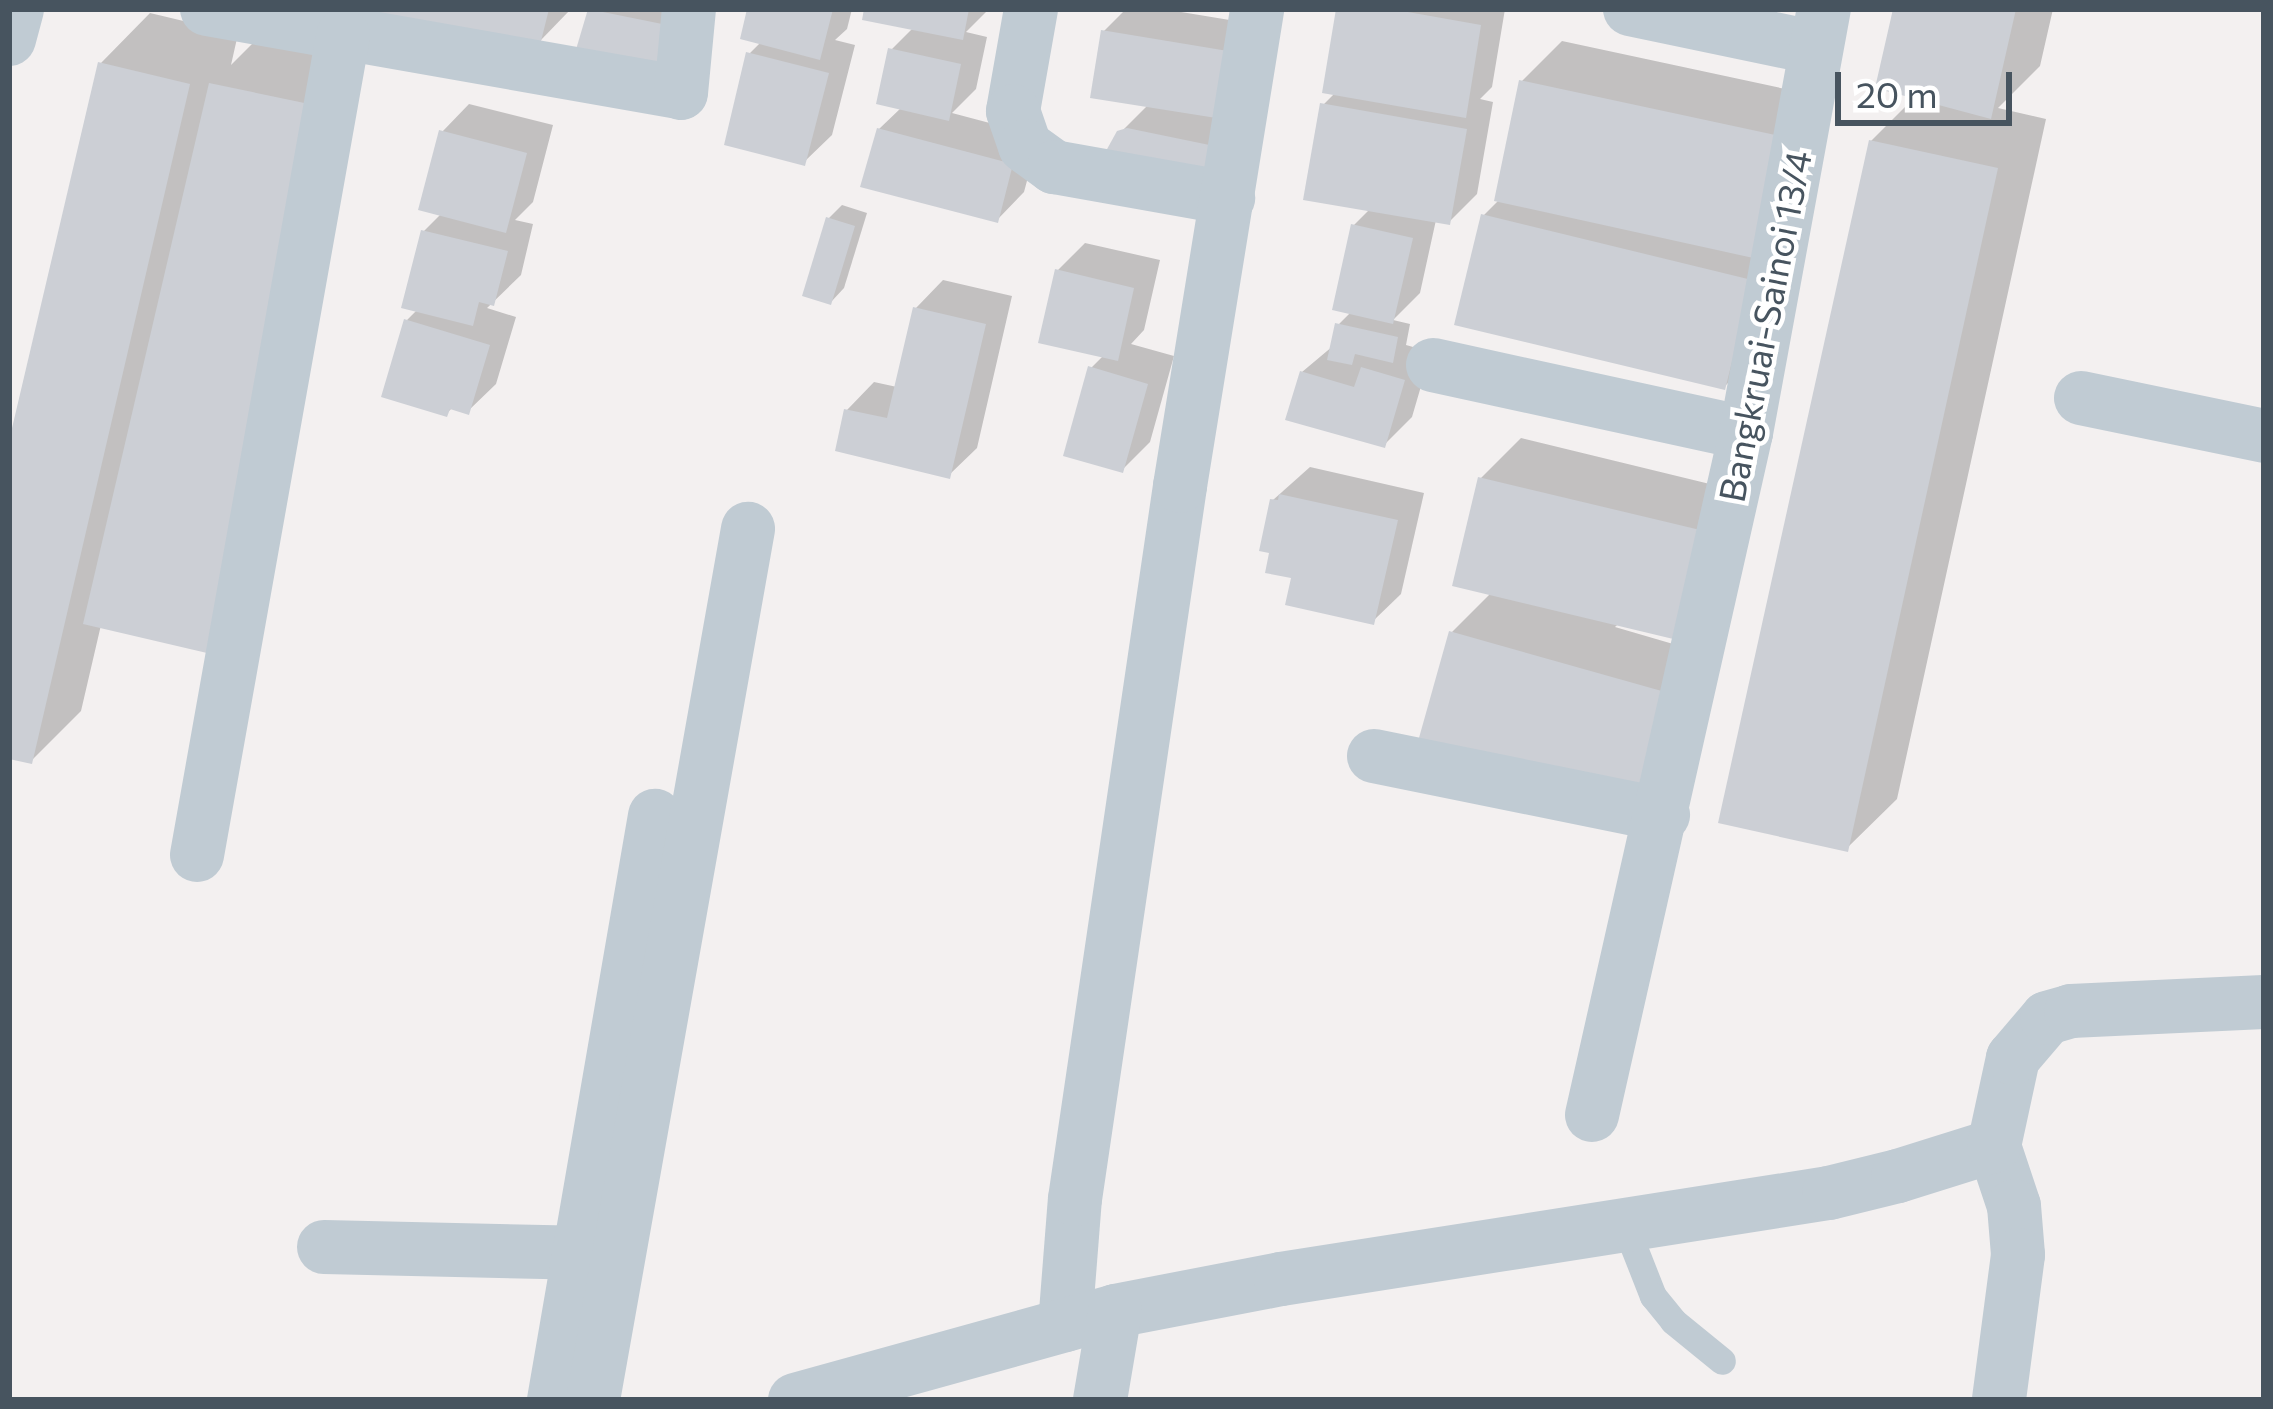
<!DOCTYPE html>
<style>
body{margin:0}
#map{position:relative;width:2273px;height:1409px;overflow:hidden;background:#f3f0f0;font-family:Commissioner,sans-serif}
div>[style]{position:absolute}
.shadow>*{inset:0;background:#0003}
.building>*{inset:0;background:#cccfd5}
.service>*{height:27px;margin:-13.5px;padding:0 13.5px;transform-origin:13.5px;border-radius:13.5px;background:#c0cbd3}
.minor>*{height:54px;margin:-27px;padding:0 27px;transform-origin:27px;border-radius:27px;background:#c0cbd3}
span{translate:-50% -50%;white-space:nowrap;text-align:center;line-height:1.15;-webkit-text-stroke:9px #fff;paint-order:stroke}
.street-label{font-size:36px;color:#47545f}
.frame{position:absolute;inset:0;border:12px solid #47545f;pointer-events:none}
.scale{position:absolute;left:1835px;top:72px;width:177px;height:54px;box-sizing:border-box;border:6px solid #47545f;border-top:0;padding-left:15px;font-size:36px;line-height:42px;white-space:nowrap;color:#47545f;-webkit-text-stroke:9px #fff;paint-order:stroke}
</style>
<div id="map">
<div class="shadow">
<div style="clip-path:polygon(341px 9px,571px 9px,539px 42px)"></div>
<div style="clip-path:polygon(591px 9px,708px 9px,576px 61px)"></div>
<div style="clip-path:polygon(750px 9px,852px 9px,847px 29px,835px 40px,855px 45px,832px 135px,804px 162px,749px 54px,761px 42px)"></div>
<div style="clip-path:polygon(867px 9px,989px 9px,966px 32px,987px 37px,976px 89px,952px 113px,1039px 136px,1024px 192px,997px 220px,879px 129px,902px 107px,891px 50px,914px 27px)"></div>
<div style="clip-path:polygon(1126px 9px,1163px 9px,1266px 26px,1242px 157px,1120px 133px,1149px 104px,1104px 31px)"></div>
<div style="clip-path:polygon(1339px 9px,1505px 9px,1492px 87px,1480px 99px,1493px 102px,1477px 194px,1449px 222px,1436px 220px,1420px 293px,1393px 320px,1410px 324px,1406px 345px,1431px 352px,1412px 417px,1384px 445px,1302px 372px,1333px 346px,1338px 325px,1351px 312px,1354px 225px,1370px 209px,1323px 105px,1336px 92px)"></div>
<div style="clip-path:polygon(1896px 9px,2053px 9px,2040px 66px,1998px 108px,2046px 119px,1897px 799px,1847px 848px,1871px 141px,1916px 96px)"></div>
<div style="clip-path:polygon(150px 13px,238px 34px,231px 65px,261px 35px,362px 56px,101px 625px,81px 711px,31px 761px,9px 756px,9px 454px,101px 63px)"></div>
<div style="clip-path:polygon(1562px 41px,1832px 99px,1764px 347px,1724px 387px,1483px 216px,1499px 200px,1522px 81px)"></div>
<div style="clip-path:polygon(469px 104px,553px 125px,533px 202px,515px 220px,533px 224px,521px 275px,487px 308px,516px 317px,496px 384px,468px 411px,453px 407px,446px 414px,407px 320px,418px 309px,424px 231px,442px 213px,442px 132px)"></div>
<div style="clip-path:polygon(842px 205px,867px 213px,844px 288px,831px 302px,828px 219px)"></div>
<div style="clip-path:polygon(1085px 243px,1160px 260px,1144px 330px,1131px 344px,1174px 356px,1150px 442px,1122px 470px,1091px 368px,1104px 355px,1057px 271px)"></div>
<div style="clip-path:polygon(943px 280px,1012px 296px,977px 448px,949px 475px,847px 410px,874px 382px,897px 387px,916px 308px)"></div>
<div style="clip-path:polygon(1521px 438px,1755px 495px,1615px 627px,1721px 658px,1690px 767px,1452px 632px,1492px 592px,1481px 478px)"></div>
<div style="clip-path:polygon(1310px 467px,1424px 493px,1401px 594px,1373px 621px,1294px 576px,1273px 500px)"></div>
</div>
<div class="building">
<div style="clip-path:polygon(338px 9px,549px 9px,540px 45px)"></div>
<div style="clip-path:polygon(588px 9px,682px 28px,676px 84px,572px 63px)"></div>
<div style="clip-path:polygon(747px 9px,833px 9px,820px 60px,740px 39px)"></div>
<div style="clip-path:polygon(864px 9px,969px 9px,963px 40px,862px 20px)"></div>
<div style="clip-path:polygon(1336px 9px,1391px 9px,1481px 25px,1466px 118px,1322px 93px)"></div>
<div style="clip-path:polygon(1893px 9px,2016px 9px,1991px 119px,1875px 88px)"></div>
<div style="clip-path:polygon(1101px 30px,1240px 53px,1229px 120px,1090px 98px)"></div>
<div style="clip-path:polygon(888px 48px,961px 64px,949px 121px,876px 104px)"></div>
<div style="clip-path:polygon(746px 52px,829px 73px,805px 166px,724px 145px)"></div>
<div style="clip-path:polygon(98px 62px,190px 84px,32px 764px,9px 759px,9px 441px)"></div>
<div style="clip-path:polygon(1519px 80px,1794px 139px,1767px 261px,1494px 201px)"></div>
<div style="clip-path:polygon(209px 83px,314px 105px,207px 653px,83px 624px)"></div>
<div style="clip-path:polygon(1320px 103px,1467px 129px,1450px 225px,1303px 200px)"></div>
<div style="clip-path:polygon(877px 128px,1013px 164px,998px 223px,860px 187px)"></div>
<div style="clip-path:polygon(1127px 128px,1224px 148px,1215px 188px,1106px 151px,1117px 131px)"></div>
<div style="clip-path:polygon(439px 130px,527px 153px,506px 233px,418px 210px)"></div>
<div style="clip-path:polygon(1869px 140px,1998px 168px,1848px 852px,1718px 823px)"></div>
<div style="clip-path:polygon(1481px 214px,1752px 280px,1725px 390px,1454px 325px)"></div>
<div style="clip-path:polygon(826px 217px,855px 226px,831px 305px,802px 296px)"></div>
<div style="clip-path:polygon(1351px 224px,1413px 238px,1393px 324px,1332px 310px)"></div>
<div style="clip-path:polygon(421px 230px,508px 251px,494px 306px,479px 302px,473px 326px,401px 308px)"></div>
<div style="clip-path:polygon(1055px 269px,1134px 288px,1118px 361px,1038px 343px)"></div>
<div style="clip-path:polygon(913px 307px,986px 324px,950px 479px,835px 451px,844px 409px,887px 418px)"></div>
<div style="clip-path:polygon(404px 319px,490px 345px,469px 415px,450px 409px,447px 417px,381px 397px)"></div>
<div style="clip-path:polygon(1335px 323px,1398px 337px,1393px 363px,1355px 354px,1352px 365px,1327px 360px)"></div>
<div style="clip-path:polygon(1088px 366px,1148px 384px,1123px 473px,1063px 456px)"></div>
<div style="clip-path:polygon(1361px 367px,1405px 380px,1385px 448px,1285px 420px,1300px 371px,1354px 387px)"></div>
<div style="clip-path:polygon(1478px 477px,1717px 534px,1690px 643px,1452px 586px)"></div>
<div style="clip-path:polygon(1279px 494px,1398px 520px,1374px 625px,1285px 605px,1291px 578px,1265px 573px,1269px 553px,1259px 551px,1270px 499px,1278px 500px)"></div>
<div style="clip-path:polygon(1449px 631px,1683px 697px,1651px 810px,1417px 745px)"></div>
</div>
<div class="service">
<div style="left:1625px;top:1225px;width:76px;rotate:68.5deg"></div>
<div style="left:1653px;top:1296px;width:32px;rotate:51deg"></div>
<div style="left:1673px;top:1321px;width:63px;rotate:39.2deg"></div>
</div>
<div class="minor">
<div style="left:207px;top:9px;width:481px;rotate:10deg"></div>
<div style="left:681px;top:93px;width:84px;rotate:-84.6deg"></div>
<div style="left:1031px;top:9px;width:104px;rotate:100deg"></div>
<div style="left:1013px;top:111px;width:37px;rotate:71deg"></div>
<div style="left:1025px;top:146px;width:36px;rotate:36deg"></div>
<div style="left:1054px;top:167px;width:177px;rotate:10.1deg"></div>
<div style="left:1630px;top:9px;width:190px;rotate:11.8deg"></div>
<div style="left:9px;top:39px;width:31px;rotate:-75deg"></div>
<div style="left:1433px;top:365px;width:320px;rotate:12.3deg"></div>
<div style="left:2081px;top:398px;width:187px;rotate:11.7deg"></div>
<div style="left:1374px;top:756px;width:295px;rotate:11.5deg"></div>
<div style="left:197px;top:855px;width:832px;rotate:-79.89deg"></div>
<div style="left:1592px;top:1115px;width:699px;rotate:-77.28deg"></div>
<div style="left:1746px;top:433px;width:431px;rotate:-79.6deg"></div>
<div style="left:1994px;top:1146px;width:63px;rotate:71.6deg"></div>
<div style="left:2014px;top:1206px;width:49px;rotate:85.3deg"></div>
<div style="left:2018px;top:1255px;width:146px;rotate:97.5deg"></div>
<div style="left:324px;top:1247px;width:255px;rotate:1.3deg"></div>
<div style="left:1065px;top:1325px;width:126px;rotate:-85.5deg"></div>
<div style="left:1075px;top:1199px;width:721px;rotate:-81.62deg"></div>
<div style="left:1180px;top:486px;width:483px;rotate:-80.8deg"></div>
<div style="left:554px;top:1400px;width:593px;rotate:-80.19deg"></div>
<div style="left:593px;top:1400px;width:885px;rotate:-79.91deg"></div>
<div style="left:795px;top:1400px;width:332px;rotate:-15.5deg"></div>
<div style="left:1115px;top:1311px;width:169px;rotate:-10.9deg"></div>
<div style="left:1281px;top:1279px;width:555px;rotate:-8.92deg"></div>
<div style="left:1829px;top:1193px;width:71px;rotate:-13.8deg"></div>
<div style="left:1898px;top:1176px;width:101px;rotate:-17.4deg"></div>
<div style="left:1994px;top:1146px;width:90px;rotate:-77.8deg"></div>
<div style="left:2013px;top:1058px;width:52px;rotate:-49.6deg"></div>
<div style="left:2047px;top:1018px;width:25px;rotate:-16deg"></div>
<div style="left:2071px;top:1011px;width:193px;rotate:-2.7deg"></div>
<div style="left:1100px;top:1400px;width:90px;rotate:-80.4deg"></div>
</div>
<div class="street-label">
<span style="left:1764px;top:326px;rotate:-79deg">Bangkruai-Sainoi 13/4</span>
</div>
<div class="frame"></div>
<div class="scale">20 m</div>
</div>
